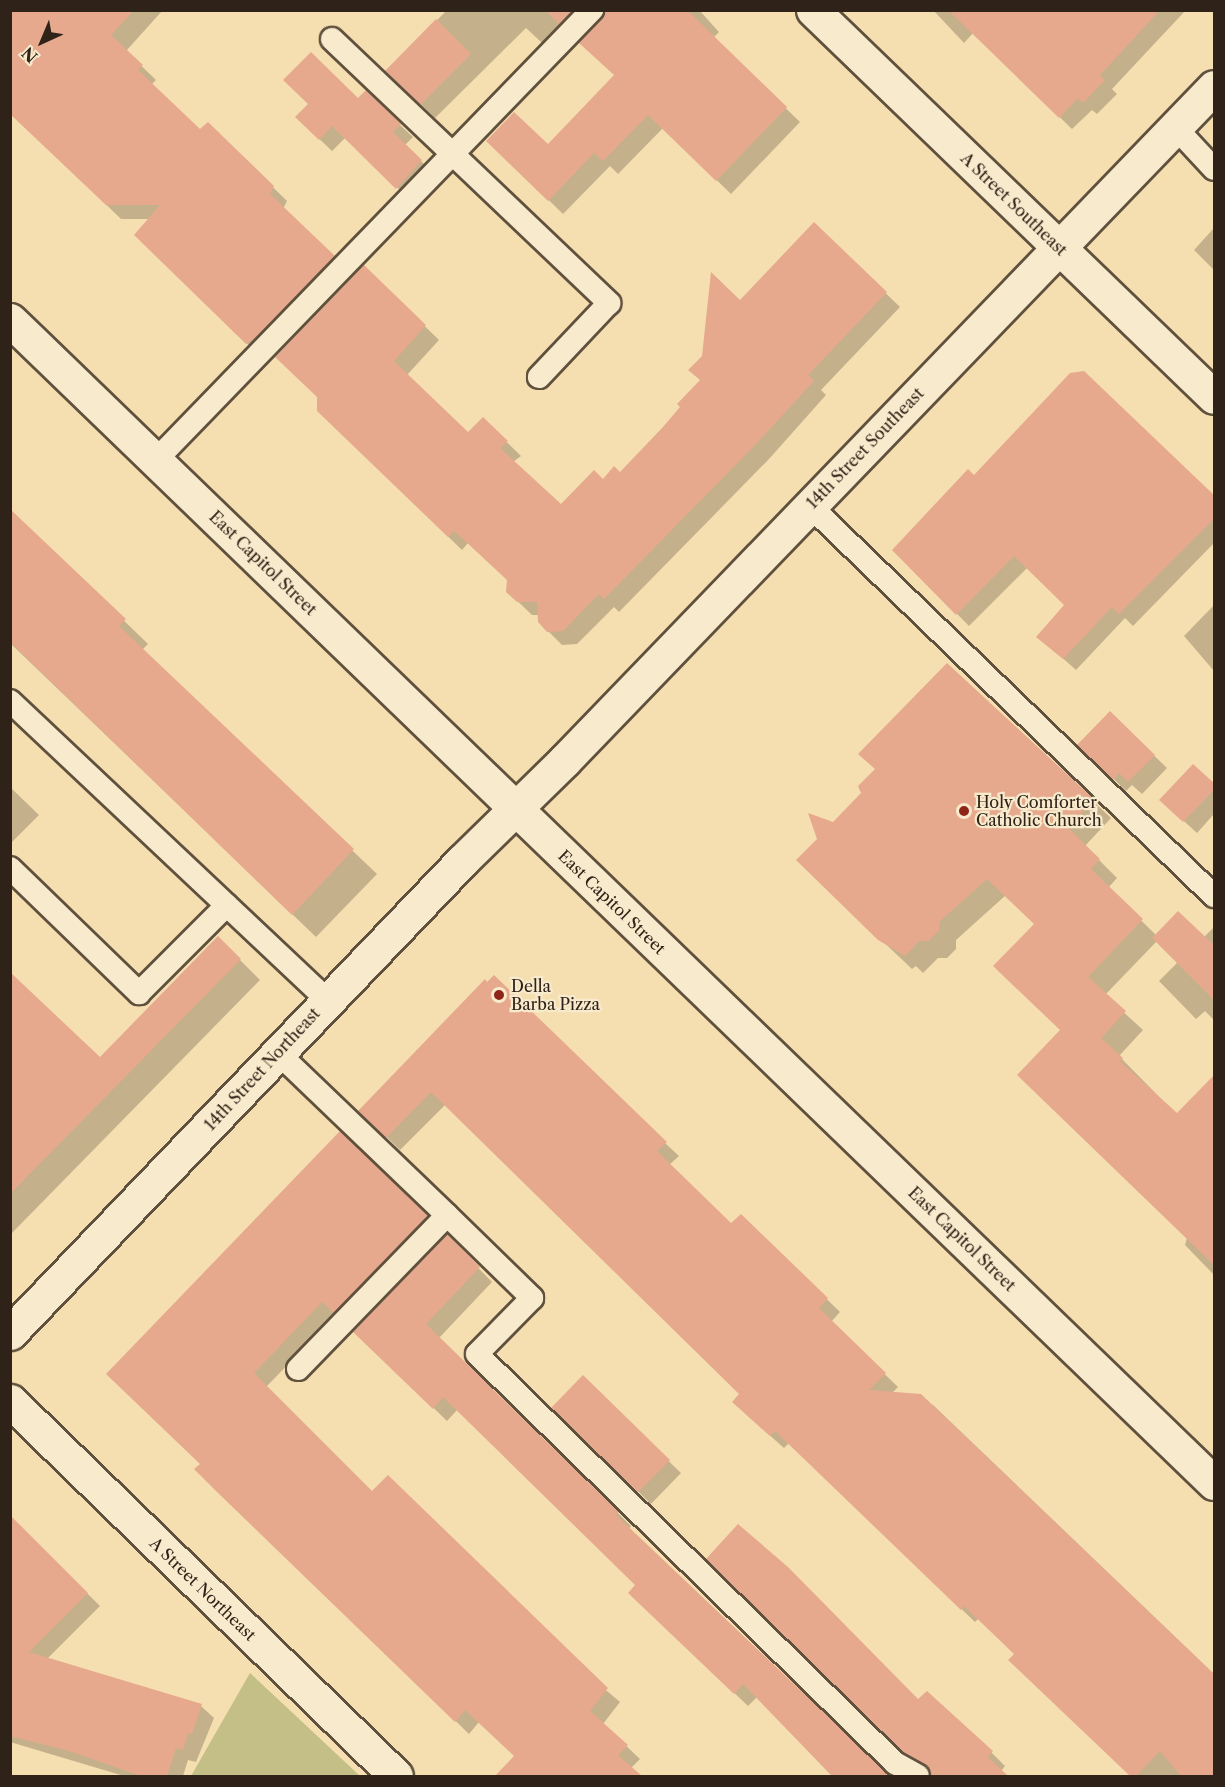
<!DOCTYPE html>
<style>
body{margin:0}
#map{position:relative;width:1225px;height:1787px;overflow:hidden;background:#f5deb0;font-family:"Libre Caslon Text",serif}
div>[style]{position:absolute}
.green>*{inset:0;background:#c3bf86}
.shadow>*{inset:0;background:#0003}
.building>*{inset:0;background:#e7a98d}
.roads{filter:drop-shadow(2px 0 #60513e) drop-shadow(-2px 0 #60513e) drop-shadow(0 2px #60513e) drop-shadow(0 -2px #60513e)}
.service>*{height:22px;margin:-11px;padding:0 11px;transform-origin:11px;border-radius:11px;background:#f8eacc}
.minor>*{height:33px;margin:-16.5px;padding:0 16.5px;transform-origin:16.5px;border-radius:16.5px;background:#f8eacc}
.tertiary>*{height:33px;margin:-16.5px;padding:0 16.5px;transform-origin:16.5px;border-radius:16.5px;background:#f8eacc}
.secondary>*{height:33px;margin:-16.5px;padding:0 16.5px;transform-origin:16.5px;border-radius:16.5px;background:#f8eacc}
.dots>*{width:16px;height:16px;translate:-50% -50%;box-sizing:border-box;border:3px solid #f8eacc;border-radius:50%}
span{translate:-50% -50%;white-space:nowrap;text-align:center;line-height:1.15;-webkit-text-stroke:4.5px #f8eacc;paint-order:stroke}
.street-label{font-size:16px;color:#2f2218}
.poi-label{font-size:16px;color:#2f2218}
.left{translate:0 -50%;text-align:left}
.frame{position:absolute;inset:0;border:12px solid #2f2218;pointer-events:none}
.north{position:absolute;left:12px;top:12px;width:60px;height:60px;-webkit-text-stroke:4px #f8eacc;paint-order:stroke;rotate:224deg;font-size:16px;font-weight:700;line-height:24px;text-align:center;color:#2f2218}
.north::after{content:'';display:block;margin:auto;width:21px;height:27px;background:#2f2218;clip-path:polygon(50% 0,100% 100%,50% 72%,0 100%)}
</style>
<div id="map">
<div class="green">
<div style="clip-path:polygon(250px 1673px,360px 1776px,191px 1776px)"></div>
</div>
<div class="shadow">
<div style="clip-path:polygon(10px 10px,163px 10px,126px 51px,156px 80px,151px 85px,200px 131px,208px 124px,287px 201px,283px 209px,348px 271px,261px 357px,150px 249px,150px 219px,121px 219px,10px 112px)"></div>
<div style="clip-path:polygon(447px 10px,699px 10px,719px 32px,713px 38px,800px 122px,731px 194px,663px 128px,618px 174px,610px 166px,563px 214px,488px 141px,548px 146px,615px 76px,606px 11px,597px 14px,554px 54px,526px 28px,435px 118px,387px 71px)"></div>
<div style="clip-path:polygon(933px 10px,1186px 10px,1112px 89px,1117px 94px,1097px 114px,1092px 110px,1072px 129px,973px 33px,964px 43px)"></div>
<div style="clip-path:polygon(358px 100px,400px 125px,413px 137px,405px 145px,434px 174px,410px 200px,346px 137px,332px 151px,310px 130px)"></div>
<div style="clip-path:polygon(814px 224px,900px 307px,821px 390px,826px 395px,769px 459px,619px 612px,614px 607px,577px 644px,562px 645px,539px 622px,539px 615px,532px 615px,508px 592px,509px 581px,468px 543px,462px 550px,333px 425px,364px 267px,439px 340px,407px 375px,468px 434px,483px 419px,521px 456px,513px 462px,561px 506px,620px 474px,664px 428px,701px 381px,704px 356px,740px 302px)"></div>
<div style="clip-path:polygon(1214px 228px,1214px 270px,1194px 250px)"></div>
<div style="clip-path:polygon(974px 478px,1214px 499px,1214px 543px,1133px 626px,1125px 618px,1076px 670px,1039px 637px,1066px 605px,1027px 568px,969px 626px,894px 550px)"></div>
<div style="clip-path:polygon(10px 510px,148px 644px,142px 650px,377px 874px,316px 937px,10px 643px)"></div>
<div style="clip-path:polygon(1214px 605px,1214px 671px,1184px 636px)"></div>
<div style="clip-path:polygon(947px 665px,1111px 818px,1085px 846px,1117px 878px,1108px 888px,1156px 935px,1203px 938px,1214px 927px,1214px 1020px,1205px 1011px,1196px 1019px,1159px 981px,1178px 962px,1157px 941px,1105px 995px,1143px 1030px,1119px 1056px,1177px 1115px,1214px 1076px,1214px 1275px,1185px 1245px,1187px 1238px,1062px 1030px,1036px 924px,1006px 895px,956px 940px,956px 949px,947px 958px,938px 958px,923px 973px,916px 966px,912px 969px,816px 878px,833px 823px,862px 793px)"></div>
<div style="clip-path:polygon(1110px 713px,1167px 768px,1142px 794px,1132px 785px,1126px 791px,1079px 745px)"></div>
<div style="clip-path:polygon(1214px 786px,1214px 814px,1197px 833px,1174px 812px)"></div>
<div style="clip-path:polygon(10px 787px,39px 815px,10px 844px)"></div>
<div style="clip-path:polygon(218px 938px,260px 980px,10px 1235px,10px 974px,100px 1060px)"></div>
<div style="clip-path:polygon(485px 981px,665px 1143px,679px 1156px,669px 1165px,731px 1225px,741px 1216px,840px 1312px,831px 1322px,898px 1387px,892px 1393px,933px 1405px,1214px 1674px,1214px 1776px,1133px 1776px,1023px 1673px,1016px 1654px,979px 1618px,975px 1622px,789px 1443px,784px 1448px,747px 1415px,741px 1394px,446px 1104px,400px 1150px,360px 1111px)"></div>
<div style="clip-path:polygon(340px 1133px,440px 1230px,337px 1314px,266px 1387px,372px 1493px,620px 1702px,603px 1724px,640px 1759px,623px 1776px,516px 1776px,506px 1766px,515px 1756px,479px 1722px,469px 1734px,210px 1483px,202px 1464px)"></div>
<div style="clip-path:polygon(447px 1236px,492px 1282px,439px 1338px,631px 1526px,629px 1529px,635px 1535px,890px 1776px,832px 1776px,757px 1697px,748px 1706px,643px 1606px,637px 1585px,457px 1410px,447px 1421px,355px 1332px)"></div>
<div style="clip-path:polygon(583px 1378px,681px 1473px,651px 1504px,553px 1408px)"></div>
<div style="clip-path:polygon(10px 1517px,100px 1606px,47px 1659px,201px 1706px,214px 1718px,196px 1762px,188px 1760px,183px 1776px,124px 1776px,10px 1742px)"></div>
<div style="clip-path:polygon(708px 1559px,992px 1753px,1005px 1766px,1001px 1771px,1006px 1776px,933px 1776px)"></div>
</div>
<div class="building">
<div style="clip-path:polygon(10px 10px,134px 10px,111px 35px,143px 65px,138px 70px,200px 129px,208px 122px,274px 186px,270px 194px,335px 256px,255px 338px,246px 344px,134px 235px,160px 205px,106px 205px,10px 114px)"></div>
<div style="clip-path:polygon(545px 10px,573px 10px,559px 24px)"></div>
<div style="clip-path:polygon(605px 10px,687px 10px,787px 107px,716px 181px,648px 115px,603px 161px,594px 153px,548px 201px,486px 141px,514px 112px,548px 144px,614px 75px,579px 43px)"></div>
<div style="clip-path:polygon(948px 10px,1160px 10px,1100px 75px,1105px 80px,1083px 103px,1078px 98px,1059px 118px)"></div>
<div style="clip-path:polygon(436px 19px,471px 54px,420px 105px,385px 71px)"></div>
<div style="clip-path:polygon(311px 52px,358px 98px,366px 90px,401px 124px,393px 132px,422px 160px,396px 189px,332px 126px,319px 140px,295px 117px,308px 104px,283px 80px)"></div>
<div style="clip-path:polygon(814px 222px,887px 292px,808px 375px,814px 381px,755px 445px,604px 599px,599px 594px,563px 631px,547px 632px,538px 622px,537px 602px,517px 602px,506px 592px,507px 580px,463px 539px,454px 531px,448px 537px,317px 411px,317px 397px,275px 357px,364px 265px,426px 325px,394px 361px,468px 432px,483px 417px,508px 441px,500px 448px,561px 504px,594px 470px,603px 479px,614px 466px,620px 472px,663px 427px,680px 407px,677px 404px,700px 380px,688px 370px,702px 356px,711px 272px,740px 300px)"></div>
<div style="clip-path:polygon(1084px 371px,1215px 496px,1215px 518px,1119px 614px,1112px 607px,1063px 659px,1036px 637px,1064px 605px,1014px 556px,956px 615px,892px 550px,968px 469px,974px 475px,1070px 373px)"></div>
<div style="clip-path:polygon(10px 509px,126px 619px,119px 626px,354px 849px,292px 915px,10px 642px)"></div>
<div style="clip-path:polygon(947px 663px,1094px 799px,1068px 828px,1100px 859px,1091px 869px,1143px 919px,1088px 977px,1126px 1011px,1101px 1038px,1123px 1058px,1120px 1061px,1177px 1113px,1215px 1074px,1215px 1266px,1017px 1075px,1060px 1030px,993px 966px,1034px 924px,987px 879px,939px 922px,939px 931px,928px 941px,919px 941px,905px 956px,878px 940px,796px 860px,817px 839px,808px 813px,833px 822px,861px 793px,858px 786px,875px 769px,858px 754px)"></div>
<div style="clip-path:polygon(1110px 711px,1155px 755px,1128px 782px,1119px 773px,1113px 780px,1077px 745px)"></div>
<div style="clip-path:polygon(1193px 764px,1215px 784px,1215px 789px,1183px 822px,1159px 800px)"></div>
<div style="clip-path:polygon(1178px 911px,1215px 946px,1215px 1001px,1152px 938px)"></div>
<div style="clip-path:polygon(218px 936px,241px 959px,10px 1194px,10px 972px,100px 1057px)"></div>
<div style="clip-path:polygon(494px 975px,667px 1142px,657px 1151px,731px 1223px,741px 1214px,828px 1298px,819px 1308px,886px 1373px,869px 1390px,921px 1394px,1215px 1675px,1215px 1776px,1181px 1776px,1160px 1751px,1136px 1776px,1130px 1776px,1008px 1660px,1014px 1654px,964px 1606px,961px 1610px,775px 1431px,770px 1436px,732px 1402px,739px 1394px,431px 1092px,386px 1138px,358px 1111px,485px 979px,487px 982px)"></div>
<div style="clip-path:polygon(340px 1131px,428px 1215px,334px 1313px,322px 1302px,254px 1373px,372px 1491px,388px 1475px,608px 1688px,590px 1711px,628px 1745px,618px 1755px,642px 1776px,495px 1776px,514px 1756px,465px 1710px,455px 1722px,215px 1490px,194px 1469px,200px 1464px,106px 1374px)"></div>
<div style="clip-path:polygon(447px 1234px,480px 1267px,426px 1324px,619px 1512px,616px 1515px,636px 1534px,891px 1776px,832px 1776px,743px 1684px,734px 1694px,628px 1593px,635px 1585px,443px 1397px,433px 1409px,353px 1332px)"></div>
<div style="clip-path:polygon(583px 1375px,670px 1460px,638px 1492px,551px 1408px)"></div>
<div style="clip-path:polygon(10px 1515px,88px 1593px,29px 1652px,202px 1704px,192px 1734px,188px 1733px,183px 1750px,176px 1748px,167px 1776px,141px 1776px,69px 1751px,10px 1736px)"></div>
<div style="clip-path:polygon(738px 1524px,788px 1567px,918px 1699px,927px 1691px,993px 1751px,988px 1757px,1008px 1776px,931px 1776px,925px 1765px,903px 1752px,706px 1559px)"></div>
</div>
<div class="roads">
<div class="service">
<div style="left:332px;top:39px;width:383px;rotate:43.6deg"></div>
<div style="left:609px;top:303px;width:102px;rotate:133.4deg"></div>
<div style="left:1175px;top:127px;width:57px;rotate:47.1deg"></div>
<div style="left:156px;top:460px;width:627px;rotate:-45.91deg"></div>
<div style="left:809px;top:505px;width:563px;rotate:43.99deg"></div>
<div style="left:10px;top:701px;width:436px;rotate:43.3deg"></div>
<div style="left:10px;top:868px;width:180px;rotate:44.1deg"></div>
<div style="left:139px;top:993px;width:124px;rotate:-45deg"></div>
<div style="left:278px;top:1053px;width:234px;rotate:43.8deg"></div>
<div style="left:298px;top:1369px;width:214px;rotate:-45.9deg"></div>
<div style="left:447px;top:1215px;width:119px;rotate:44.3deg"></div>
<div style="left:532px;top:1298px;width:78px;rotate:134.5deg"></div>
<div style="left:477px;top:1354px;width:585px;rotate:44.38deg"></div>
<div style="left:895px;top:1763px;width:26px;rotate:29deg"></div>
</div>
<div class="minor">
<div style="left:813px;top:10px;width:557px;rotate:43.98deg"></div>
<div style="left:10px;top:1401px;width:538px;rotate:44.17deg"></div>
</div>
<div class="tertiary">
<div style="left:10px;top:1333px;width:654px;rotate:-46.24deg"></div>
<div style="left:462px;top:861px;width:143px;rotate:-44.4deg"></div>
<div style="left:564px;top:761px;width:936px;rotate:-46.04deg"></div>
</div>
<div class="secondary">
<div style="left:10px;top:320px;width:1674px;rotate:44.01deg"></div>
</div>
</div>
<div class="dots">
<div style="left:964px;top:811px;background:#8f2418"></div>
<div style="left:499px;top:995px;background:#8f2418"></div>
</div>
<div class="street-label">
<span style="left:1014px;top:204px;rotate:44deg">A Street Southeast</span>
<span style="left:865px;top:448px;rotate:-46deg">14th Street Southeast</span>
<span style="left:263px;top:563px;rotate:44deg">East Capitol Street</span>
<span style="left:612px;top:902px;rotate:44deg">East Capitol Street</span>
<span style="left:262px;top:1069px;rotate:-47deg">14th Street Northeast</span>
<span style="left:962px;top:1239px;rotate:44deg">East Capitol Street</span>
<span style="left:203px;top:1589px;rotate:44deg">A Street Northeast</span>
</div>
<div class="poi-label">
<span class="left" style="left:976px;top:811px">Holy Comforter<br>Catholic Church</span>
<span class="left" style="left:511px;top:995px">Della<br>Barba Pizza</span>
</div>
<div class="frame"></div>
<div class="north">N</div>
</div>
